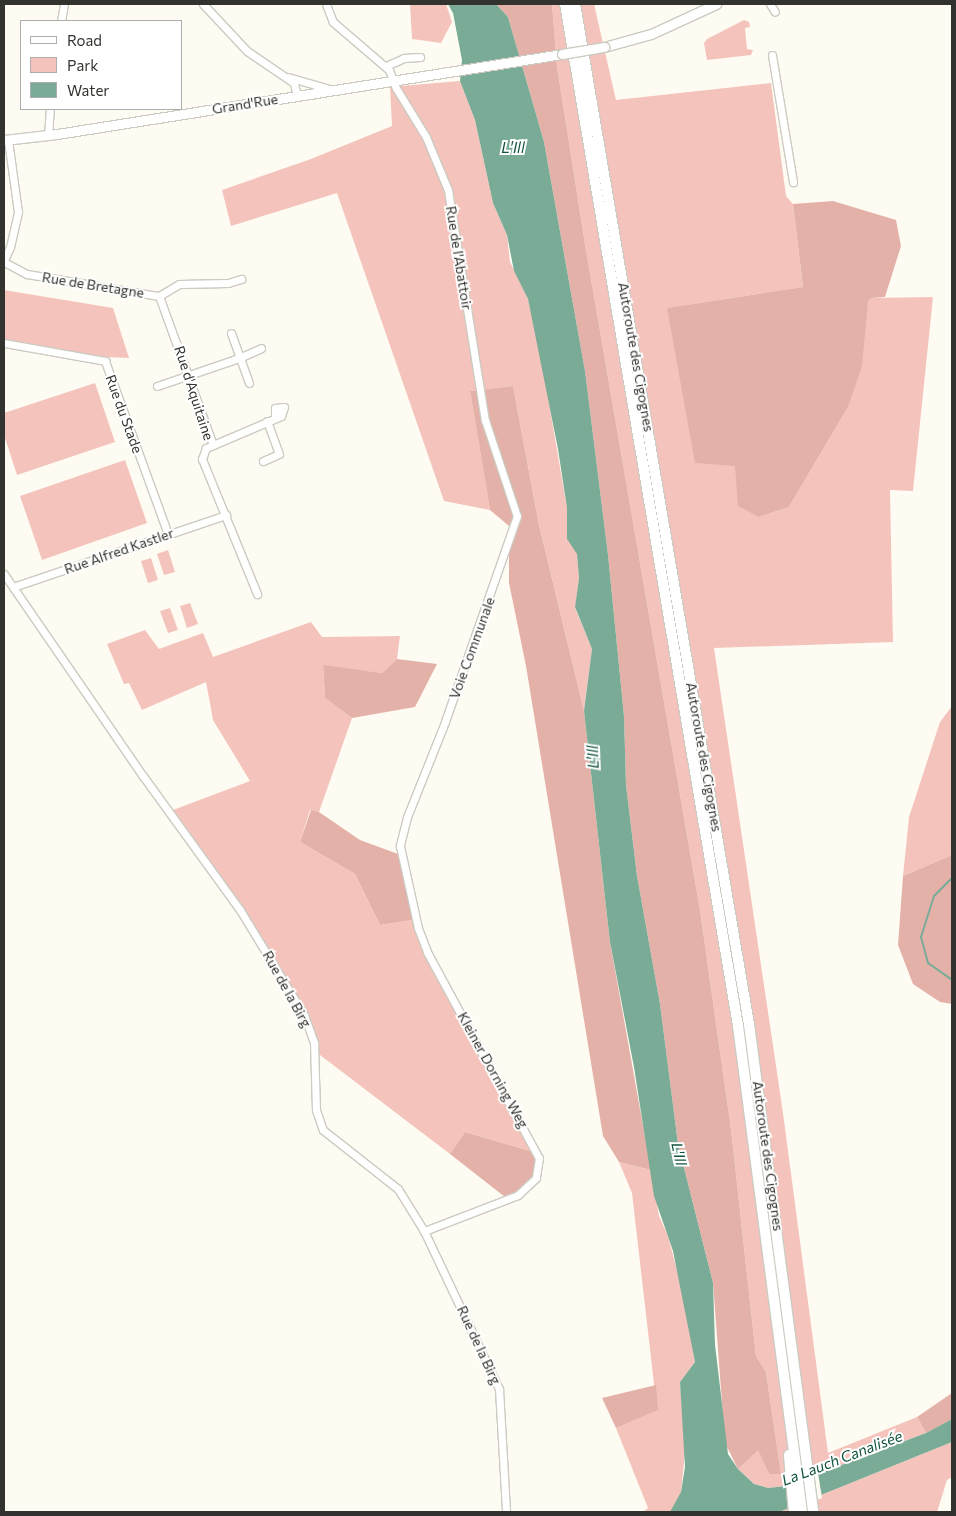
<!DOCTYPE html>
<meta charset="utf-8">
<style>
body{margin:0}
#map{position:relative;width:956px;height:1516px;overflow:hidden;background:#fefcf2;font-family:Commissioner,sans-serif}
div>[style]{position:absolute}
.green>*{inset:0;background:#f4c4bc}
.forest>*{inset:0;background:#e4b1a9}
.water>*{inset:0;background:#7aab96}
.pier>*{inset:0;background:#fefcf2}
.stream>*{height:2px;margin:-1px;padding:0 1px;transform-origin:1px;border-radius:1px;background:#7aab96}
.roads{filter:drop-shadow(1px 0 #cccac1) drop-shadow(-1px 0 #cccac1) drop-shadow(0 1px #cccac1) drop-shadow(0 -1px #cccac1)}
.minor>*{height:7px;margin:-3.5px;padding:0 3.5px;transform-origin:3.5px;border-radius:3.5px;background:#fff}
.major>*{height:9px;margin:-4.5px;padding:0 4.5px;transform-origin:4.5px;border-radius:4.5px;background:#fff}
.highway>*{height:10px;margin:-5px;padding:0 5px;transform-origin:5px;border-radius:5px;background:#fff}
.bridges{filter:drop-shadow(1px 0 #cccac1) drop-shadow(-1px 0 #cccac1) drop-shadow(0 1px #cccac1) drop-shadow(0 -1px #cccac1)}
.major-bridge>*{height:9px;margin:-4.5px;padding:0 4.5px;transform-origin:4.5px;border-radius:4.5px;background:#fff}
span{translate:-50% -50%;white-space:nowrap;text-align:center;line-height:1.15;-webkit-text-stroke:4px #fff;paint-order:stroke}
.street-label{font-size:14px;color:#32322e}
.water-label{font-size:15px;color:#12533d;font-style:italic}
.frame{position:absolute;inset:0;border:5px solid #32322e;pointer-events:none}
.legend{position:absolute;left:20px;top:20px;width:162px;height:90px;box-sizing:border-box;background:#fff;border:1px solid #adadab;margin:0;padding:6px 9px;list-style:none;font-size:15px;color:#32322e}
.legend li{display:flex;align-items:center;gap:10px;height:25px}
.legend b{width:25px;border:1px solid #adadab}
</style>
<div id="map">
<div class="green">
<div style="clip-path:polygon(410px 4px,446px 4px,452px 22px,441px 43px,412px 39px)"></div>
<div style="clip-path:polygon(552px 4px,594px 4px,616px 100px,771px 83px,786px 196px,793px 204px,803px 287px,668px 308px,759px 517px,789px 507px,848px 407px,868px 302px,871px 298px,933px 297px,913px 491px,890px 490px,893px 642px,714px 648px,783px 1113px,828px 1453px,917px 1417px,926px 1433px,786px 1486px,768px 1488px,754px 1484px,738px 1469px,758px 1449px,769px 1474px,781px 1474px,766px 1372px,756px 1356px,731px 1129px,700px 910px,585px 244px,557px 66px)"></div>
<div style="clip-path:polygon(744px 20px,749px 22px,750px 27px,745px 28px,747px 49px,753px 50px,751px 55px,707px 60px,704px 43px,707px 39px)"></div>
<div style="clip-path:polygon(460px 81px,475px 120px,493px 203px,507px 235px,510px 262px,528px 299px,542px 363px,567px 508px,567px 539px,577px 553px,579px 578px,575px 608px,592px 649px,584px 711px,539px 525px,513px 386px,470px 391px,490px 510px,444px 501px,337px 193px,231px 226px,222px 190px,311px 159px,392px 126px,390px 87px)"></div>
<div style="clip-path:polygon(4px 290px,113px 308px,129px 358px,104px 357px,4px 339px)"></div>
<div style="clip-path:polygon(95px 383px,115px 442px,17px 475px,4px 435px,4px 413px)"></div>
<div style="clip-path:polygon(125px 460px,147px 523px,42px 560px,20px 496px)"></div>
<div style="clip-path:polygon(168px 550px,175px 572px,164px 575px,157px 554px)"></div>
<div style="clip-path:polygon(151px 558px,158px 580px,148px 583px,141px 561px)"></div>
<div style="clip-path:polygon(190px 603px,198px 624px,187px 628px,180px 606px)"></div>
<div style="clip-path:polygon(170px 608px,178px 630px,168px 633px,160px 611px)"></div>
<div style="clip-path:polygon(311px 622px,322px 637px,400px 636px,397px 659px,382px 673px,323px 666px,325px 698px,352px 718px,319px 812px,310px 810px,300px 842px,355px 874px,380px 925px,418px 919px,430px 954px,537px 1153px,465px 1132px,450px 1154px,320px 1055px,271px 954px,173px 810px,250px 781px,213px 720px,206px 682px,142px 710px,129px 683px,124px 684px,107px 644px,145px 630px,159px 649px,203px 633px,213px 657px)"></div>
<div style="clip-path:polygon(952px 706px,952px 855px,903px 876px,909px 817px,940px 722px)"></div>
<div style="clip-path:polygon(619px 1162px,651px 1170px,659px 1216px,668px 1236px,680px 1282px,695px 1362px,680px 1382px,685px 1453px,681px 1492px,674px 1512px,643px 1512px,648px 1508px,616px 1428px,657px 1410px,632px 1193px)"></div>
<div style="clip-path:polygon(952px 1442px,952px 1477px,947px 1480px,937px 1512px,779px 1512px)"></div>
</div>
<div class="forest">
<div style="clip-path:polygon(496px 4px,552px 4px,557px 66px,585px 244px,700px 910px,731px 1129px,756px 1356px,766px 1372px,781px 1474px,769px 1474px,758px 1450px,738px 1469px,725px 1443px,713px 1283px,678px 1144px,660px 1004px,637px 876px,626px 785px,624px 716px,608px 555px,585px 371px,544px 142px,508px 17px)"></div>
<div style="clip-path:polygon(833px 201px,896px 220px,901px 246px,885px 297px,871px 298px,868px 302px,862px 366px,848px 407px,789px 507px,759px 517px,738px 506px,735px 466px,695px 463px,667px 308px,803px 287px,793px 204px)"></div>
<div style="clip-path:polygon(513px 386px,539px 525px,584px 711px,610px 942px,651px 1170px,619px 1162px,603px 1136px,526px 666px,509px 583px,509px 526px,490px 510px,470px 391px)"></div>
<div style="clip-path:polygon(397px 659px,437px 664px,415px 707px,352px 718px,325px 698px,323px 665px,382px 673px)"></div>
<div style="clip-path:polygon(311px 810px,319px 812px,360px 840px,398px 854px,418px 919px,380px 925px,355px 874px,300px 842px)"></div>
<div style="clip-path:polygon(952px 855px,952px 1004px,940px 1002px,913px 984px,898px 945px,903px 876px)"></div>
<div style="clip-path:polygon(465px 1132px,537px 1153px,536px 1184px,505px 1197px,450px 1154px)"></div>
<div style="clip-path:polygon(656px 1385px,658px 1410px,616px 1428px,602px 1398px)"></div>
<div style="clip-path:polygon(952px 1393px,952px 1419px,926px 1433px,917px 1417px)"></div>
</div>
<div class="water">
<div style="clip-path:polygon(448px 4px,496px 4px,508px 17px,544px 142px,585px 371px,608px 555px,624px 716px,626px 785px,637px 876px,660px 1004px,678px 1144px,713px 1283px,715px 1345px,728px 1454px,738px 1469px,754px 1484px,768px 1488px,786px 1486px,926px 1433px,952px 1419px,952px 1442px,779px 1512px,670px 1512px,681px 1492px,685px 1467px,680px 1382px,695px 1362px,673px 1251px,654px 1196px,634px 1067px,610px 942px,584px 711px,592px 649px,575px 607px,579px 578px,577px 554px,567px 539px,567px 508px,558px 449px,528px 299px,514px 271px,507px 235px,493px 203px,475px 120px,460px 81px,462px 60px,453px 13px)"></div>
</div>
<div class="pier">
<div style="clip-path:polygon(818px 1473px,822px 1498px,789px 1510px,787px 1483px)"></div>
</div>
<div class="stream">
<div style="left:952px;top:878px;width:25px;rotate:135deg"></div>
<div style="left:934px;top:896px;width:43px;rotate:107.6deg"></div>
<div style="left:921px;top:937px;width:27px;rotate:75deg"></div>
<div style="left:928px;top:963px;width:29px;rotate:35deg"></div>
</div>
<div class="roads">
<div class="minor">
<div style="left:203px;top:4px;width:64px;rotate:46.9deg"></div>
<div style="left:247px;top:51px;width:57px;rotate:34.2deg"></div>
<div style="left:294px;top:83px;width:13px;rotate:77deg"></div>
<div style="left:326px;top:4px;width:19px;rotate:69deg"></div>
<div style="left:333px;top:22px;width:74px;rotate:40.6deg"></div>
<div style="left:389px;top:70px;width:19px;rotate:69deg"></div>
<div style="left:396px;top:88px;width:57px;rotate:58.5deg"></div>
<div style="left:426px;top:137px;width:57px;rotate:67.5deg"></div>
<div style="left:448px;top:190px;width:233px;rotate:80.9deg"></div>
<div style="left:485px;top:420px;width:101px;rotate:71.6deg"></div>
<div style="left:517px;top:516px;width:218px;rotate:109.3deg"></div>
<div style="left:445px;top:722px;width:102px;rotate:111.8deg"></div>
<div style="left:407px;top:817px;width:30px;rotate:104deg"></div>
<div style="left:400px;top:846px;width:84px;rotate:77.6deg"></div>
<div style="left:418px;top:928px;width:26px;rotate:69deg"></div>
<div style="left:427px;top:952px;width:234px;rotate:61.5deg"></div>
<div style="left:539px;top:1158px;width:20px;rotate:99deg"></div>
<div style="left:536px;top:1178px;width:25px;rotate:137deg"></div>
<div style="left:518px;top:1195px;width:101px;rotate:159deg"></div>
<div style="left:770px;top:4px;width:9px;rotate:58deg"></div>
<div style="left:61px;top:21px;width:17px;rotate:-80deg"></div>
<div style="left:772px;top:55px;width:129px;rotate:80.6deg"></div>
<div style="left:386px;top:66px;width:20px;rotate:-24deg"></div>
<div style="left:404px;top:58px;width:16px;rotate:-4deg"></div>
<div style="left:288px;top:77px;width:47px;rotate:16.1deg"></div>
<div style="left:48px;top:136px;width:27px;rotate:-86deg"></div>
<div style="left:4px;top:260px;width:14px;rotate:-65deg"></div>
<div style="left:10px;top:247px;width:36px;rotate:-77deg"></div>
<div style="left:18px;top:212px;width:73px;rotate:-97.9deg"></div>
<div style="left:4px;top:262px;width:26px;rotate:28deg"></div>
<div style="left:27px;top:274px;width:134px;rotate:9.5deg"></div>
<div style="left:159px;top:296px;width:23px;rotate:-31deg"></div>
<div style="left:179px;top:284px;width:49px;rotate:-1.2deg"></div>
<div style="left:228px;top:283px;width:14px;rotate:-17deg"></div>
<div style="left:159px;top:296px;width:158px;rotate:70.1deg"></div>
<div style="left:213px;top:445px;width:8px;rotate:157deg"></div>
<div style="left:206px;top:448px;width:12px;rotate:110deg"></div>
<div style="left:202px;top:459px;width:146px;rotate:67.8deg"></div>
<div style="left:231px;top:333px;width:53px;rotate:70.2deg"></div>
<div style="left:4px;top:343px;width:103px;rotate:10.1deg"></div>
<div style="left:105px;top:361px;width:184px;rotate:70deg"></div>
<div style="left:157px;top:386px;width:87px;rotate:-18.9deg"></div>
<div style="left:239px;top:358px;width:24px;rotate:-24deg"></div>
<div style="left:213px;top:445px;width:74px;rotate:-23.1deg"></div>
<div style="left:281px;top:416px;width:9px;rotate:-72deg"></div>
<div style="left:284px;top:407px;width:9px;rotate:174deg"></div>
<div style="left:275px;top:408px;width:10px;rotate:90deg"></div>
<div style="left:263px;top:461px;width:17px;rotate:-24deg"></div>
<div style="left:279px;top:454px;width:35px;rotate:-110deg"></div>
<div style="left:4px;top:574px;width:245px;rotate:55.5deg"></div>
<div style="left:143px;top:776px;width:165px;rotate:54.1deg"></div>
<div style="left:240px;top:910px;width:123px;rotate:58.6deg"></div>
<div style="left:304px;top:1015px;width:30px;rotate:70deg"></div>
<div style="left:314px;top:1043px;width:67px;rotate:88.3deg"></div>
<div style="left:316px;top:1110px;width:21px;rotate:71deg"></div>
<div style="left:323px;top:1130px;width:95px;rotate:38.2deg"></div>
<div style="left:398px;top:1189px;width:49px;rotate:58.2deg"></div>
<div style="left:424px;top:1231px;width:175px;rotate:64.6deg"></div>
<div style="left:499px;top:1389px;width:123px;rotate:86.7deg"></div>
<div style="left:13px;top:587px;width:225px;rotate:-18.7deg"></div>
</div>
<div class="major">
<div style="left:604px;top:47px;width:49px;rotate:-15.5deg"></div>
<div style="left:651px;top:34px;width:72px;rotate:-24.8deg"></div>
<div style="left:4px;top:140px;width:53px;rotate:-6.5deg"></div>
<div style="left:57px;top:134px;width:511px;rotate:-9deg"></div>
</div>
<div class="highway">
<div style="left:565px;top:4px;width:1037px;rotate:80.39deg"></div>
<div style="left:738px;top:1026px;width:490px;rotate:82.5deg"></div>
<div style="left:575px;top:4px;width:1035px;rotate:80.32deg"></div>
<div style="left:749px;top:1024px;width:492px;rotate:82.5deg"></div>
<div style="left:789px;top:1455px;width:57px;rotate:85deg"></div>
</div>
</div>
<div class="bridges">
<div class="major-bridge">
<div style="left:562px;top:54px;width:43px;rotate:-9.5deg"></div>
</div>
</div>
<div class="street-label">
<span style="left:245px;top:104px;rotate:-9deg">Grand'Rue</span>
<span style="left:459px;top:258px;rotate:81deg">Rue de l'Abattoir</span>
<span style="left:93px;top:285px;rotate:9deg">Rue de Bretagne</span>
<span style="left:636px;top:357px;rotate:80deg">Autoroute des Cigognes</span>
<span style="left:194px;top:393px;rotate:72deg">Rue d'Aquitaine</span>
<span style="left:124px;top:414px;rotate:70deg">Rue du Stade</span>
<span style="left:119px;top:551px;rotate:-19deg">Rue Alfred Kastler</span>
<span style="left:472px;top:648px;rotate:-70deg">Voie Communale</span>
<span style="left:704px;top:757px;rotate:80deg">Autoroute des Cigognes</span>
<span style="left:287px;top:989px;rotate:61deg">Rue de la Birg</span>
<span style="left:493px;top:1070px;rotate:61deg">Kleiner Dorning Weg</span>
<span style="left:768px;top:1156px;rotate:82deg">Autoroute des Cigognes</span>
<span style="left:479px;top:1345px;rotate:65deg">Rue de la Birg</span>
</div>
<div class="water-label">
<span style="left:513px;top:148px">L'Ill</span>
<span style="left:593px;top:757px;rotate:-92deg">L'Ill</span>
<span style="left:679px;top:1154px;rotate:78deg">L'Ill</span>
<span style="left:842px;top:1458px;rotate:-21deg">La Lauch Canalisée</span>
</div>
<div class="frame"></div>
<ul class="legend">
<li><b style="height:6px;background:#fff"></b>Road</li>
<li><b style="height:14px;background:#f4c4bc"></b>Park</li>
<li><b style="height:14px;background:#7aab96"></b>Water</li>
</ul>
</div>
